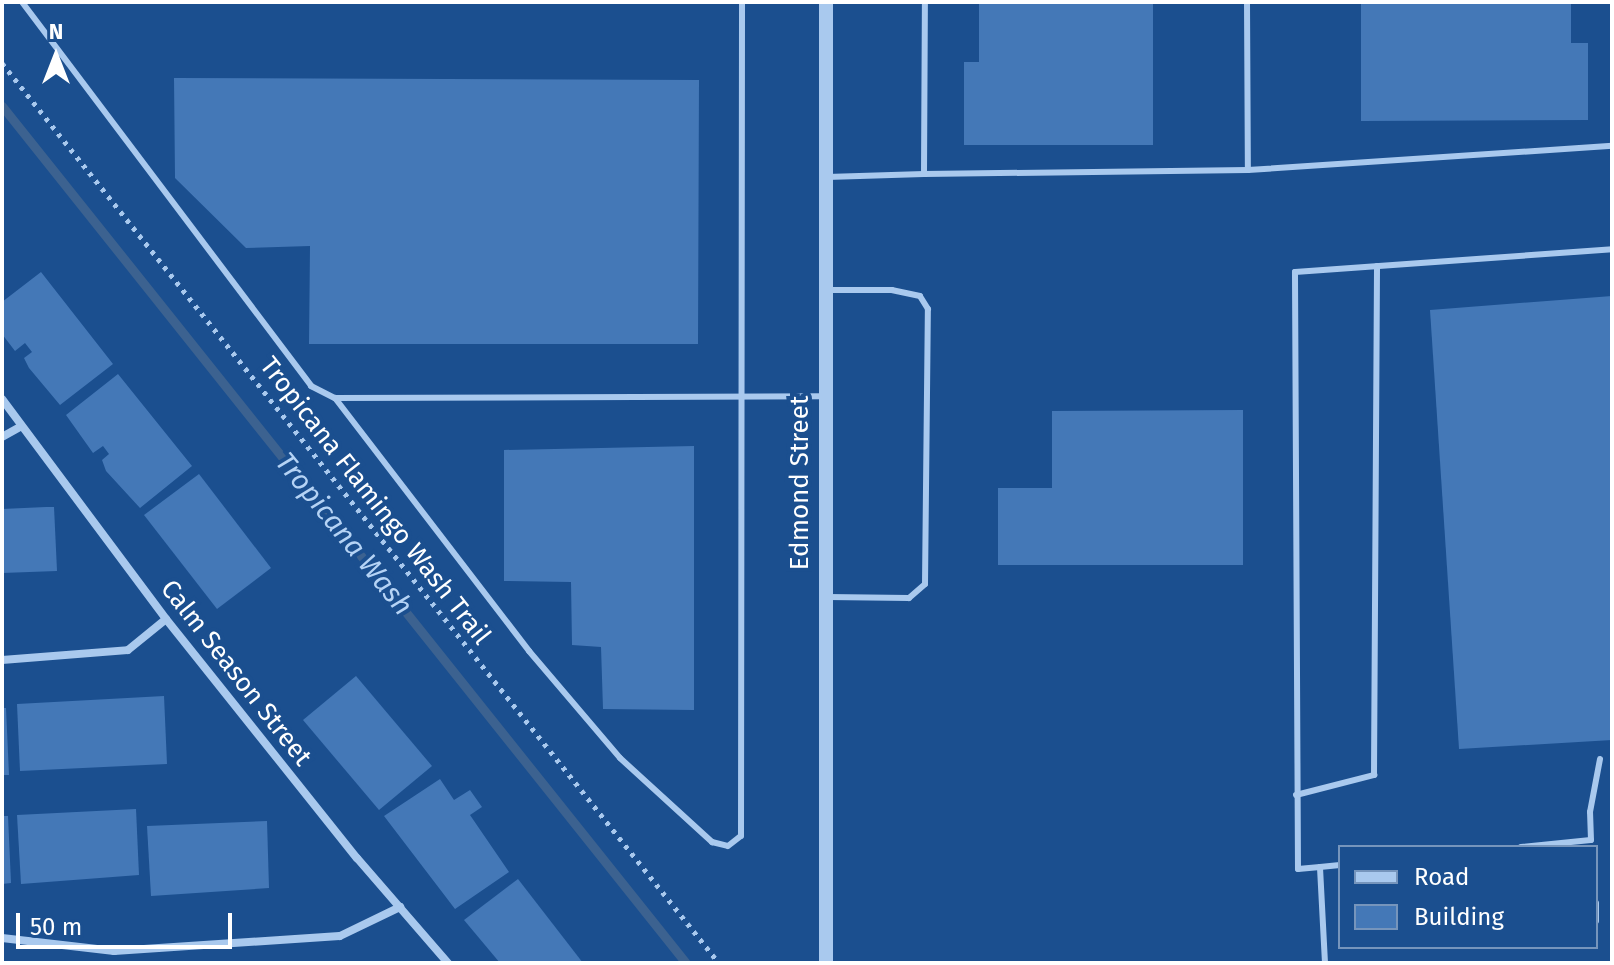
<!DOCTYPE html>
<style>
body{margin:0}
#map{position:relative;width:1614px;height:965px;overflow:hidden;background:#1b4f8f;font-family:"Fira Sans",sans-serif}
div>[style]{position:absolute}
.stream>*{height:9px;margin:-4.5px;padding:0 4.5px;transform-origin:4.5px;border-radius:4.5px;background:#3c6290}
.building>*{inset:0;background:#4478b7}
.path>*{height:5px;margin-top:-2.5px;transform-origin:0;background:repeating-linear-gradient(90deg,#a9c9ee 0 4px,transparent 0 10px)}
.service>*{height:6px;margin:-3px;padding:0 3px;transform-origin:3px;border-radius:3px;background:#a9c9ee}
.minor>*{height:8px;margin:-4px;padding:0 4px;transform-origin:4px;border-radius:4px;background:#a9c9ee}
.tertiary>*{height:14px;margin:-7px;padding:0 7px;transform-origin:7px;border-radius:7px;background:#a9c9ee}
span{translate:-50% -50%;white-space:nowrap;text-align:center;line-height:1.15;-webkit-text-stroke:8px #1b4f8f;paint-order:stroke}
.street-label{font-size:26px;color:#fff}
.water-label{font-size:28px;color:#b5d3f5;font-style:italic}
.frame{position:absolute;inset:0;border:4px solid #fff;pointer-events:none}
.legend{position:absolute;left:1338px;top:845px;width:260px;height:104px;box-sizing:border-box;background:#1b4f8f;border:2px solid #7695bc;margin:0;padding:10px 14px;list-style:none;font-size:24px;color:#fff}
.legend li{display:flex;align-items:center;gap:16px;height:40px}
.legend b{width:40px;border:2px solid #7695bc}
.north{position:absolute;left:16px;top:16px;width:80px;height:80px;-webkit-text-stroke:6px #1b4f8f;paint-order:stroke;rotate:0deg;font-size:22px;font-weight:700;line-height:32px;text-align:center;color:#fff}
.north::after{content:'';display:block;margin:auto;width:28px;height:36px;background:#fff;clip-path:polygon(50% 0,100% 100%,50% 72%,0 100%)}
.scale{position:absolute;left:16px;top:913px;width:216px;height:36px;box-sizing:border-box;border:4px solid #fff;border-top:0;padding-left:10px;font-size:24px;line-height:28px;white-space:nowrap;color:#fff;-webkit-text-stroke:6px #1b4f8f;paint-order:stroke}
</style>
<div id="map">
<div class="stream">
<div style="left:2px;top:106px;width:1096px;rotate:51.41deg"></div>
</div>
<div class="building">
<div style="clip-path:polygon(979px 2px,1153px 2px,1153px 145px,964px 145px,964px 62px,979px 62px)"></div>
<div style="clip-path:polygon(1361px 2px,1571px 2px,1571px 43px,1588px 43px,1588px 120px,1361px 121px)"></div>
<div style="clip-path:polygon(174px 78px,699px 80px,698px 344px,309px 344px,310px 246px,246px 248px,175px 178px)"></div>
<div style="clip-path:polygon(41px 272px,113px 364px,60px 405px,29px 368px,24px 358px,32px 352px,25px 343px,15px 351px,2px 334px,2px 302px)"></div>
<div style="clip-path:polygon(1612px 296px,1612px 740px,1459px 749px,1430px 310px)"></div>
<div style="clip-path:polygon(118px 374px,192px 466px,140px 508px,106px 471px,102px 460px,109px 454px,103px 446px,93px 453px,66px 415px)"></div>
<div style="clip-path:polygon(1243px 410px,1243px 565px,998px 565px,998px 488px,1052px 488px,1052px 411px)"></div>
<div style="clip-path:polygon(694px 446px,694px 710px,603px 709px,601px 647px,572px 645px,571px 582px,504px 581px,504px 450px)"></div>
<div style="clip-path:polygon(199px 474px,271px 568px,217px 609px,144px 515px)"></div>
<div style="clip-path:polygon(46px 507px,54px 507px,57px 571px,2px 573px,2px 509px)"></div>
<div style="clip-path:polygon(356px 676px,432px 766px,379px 810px,303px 720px)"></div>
<div style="clip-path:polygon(164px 696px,167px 764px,20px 771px,17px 704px)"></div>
<div style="clip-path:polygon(2px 708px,6px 708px,9px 775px,2px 775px)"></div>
<div style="clip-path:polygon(440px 779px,454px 800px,470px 790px,482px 807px,470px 815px,509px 872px,455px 909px,384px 816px)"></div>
<div style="clip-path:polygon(136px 809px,139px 875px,21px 884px,17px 815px)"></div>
<div style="clip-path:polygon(2px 816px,8px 816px,11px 883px,2px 884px)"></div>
<div style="clip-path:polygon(267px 821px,269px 888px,151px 896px,147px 826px)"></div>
<div style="clip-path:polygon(518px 879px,583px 963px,500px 963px,464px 920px)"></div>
</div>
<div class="path">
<div style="left:2px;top:63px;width:1151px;rotate:51.46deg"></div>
</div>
<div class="service">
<div style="left:22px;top:2px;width:481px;rotate:53deg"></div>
<div style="left:311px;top:386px;width:27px;rotate:27deg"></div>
<div style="left:335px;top:398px;width:489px;rotate:-0.2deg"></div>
<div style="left:1247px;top:2px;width:168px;rotate:89.7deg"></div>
<div style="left:1248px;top:170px;width:365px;rotate:-3.8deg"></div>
<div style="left:924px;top:174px;width:324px;rotate:-0.7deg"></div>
<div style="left:827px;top:177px;width:97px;rotate:-1.8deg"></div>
<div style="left:924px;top:174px;width:172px;rotate:-89.7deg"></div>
<div style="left:335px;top:398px;width:319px;rotate:52.5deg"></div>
<div style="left:529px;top:651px;width:140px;rotate:49.6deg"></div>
<div style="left:620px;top:758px;width:125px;rotate:42.4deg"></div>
<div style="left:712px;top:842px;width:16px;rotate:14deg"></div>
<div style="left:728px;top:846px;width:16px;rotate:-38deg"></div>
<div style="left:741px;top:836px;width:834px;rotate:-89.93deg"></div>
<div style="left:828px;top:597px;width:81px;rotate:0.7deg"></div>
<div style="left:909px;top:598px;width:21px;rotate:-41deg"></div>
<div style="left:925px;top:584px;width:275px;rotate:-89.4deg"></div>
<div style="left:928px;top:309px;width:15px;rotate:-122deg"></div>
<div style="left:920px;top:296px;width:29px;rotate:-168deg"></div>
<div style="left:892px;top:290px;width:64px;rotate:180deg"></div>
<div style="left:1296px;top:795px;width:81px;rotate:-14.4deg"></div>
<div style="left:1374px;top:775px;width:509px;rotate:-89.66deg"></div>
<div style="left:1521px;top:847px;width:70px;rotate:-5.7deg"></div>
<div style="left:1591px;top:840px;width:28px;rotate:-92deg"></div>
<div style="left:1590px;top:812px;width:54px;rotate:-79.3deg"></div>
<div style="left:1320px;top:867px;width:20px;rotate:-6deg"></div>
<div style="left:1596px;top:903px;width:18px;rotate:90deg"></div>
<div style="left:1325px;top:963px;width:96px;rotate:-93deg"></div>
<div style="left:1320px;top:867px;width:22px;rotate:175deg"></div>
<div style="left:1298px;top:869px;width:597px;rotate:-90.29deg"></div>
<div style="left:1295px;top:272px;width:318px;rotate:-4.1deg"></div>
</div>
<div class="minor">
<div style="left:2px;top:399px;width:274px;rotate:53.3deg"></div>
<div style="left:166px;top:619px;width:306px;rotate:51.4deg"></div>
<div style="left:357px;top:858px;width:139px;rotate:49.1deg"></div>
<div style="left:2px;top:437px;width:21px;rotate:-29deg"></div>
<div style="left:2px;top:660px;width:126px;rotate:-4.5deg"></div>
<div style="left:128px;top:650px;width:49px;rotate:-39.2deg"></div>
<div style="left:2px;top:938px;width:113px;rotate:6.6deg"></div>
<div style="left:114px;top:951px;width:226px;rotate:-3.8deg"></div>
<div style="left:340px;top:936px;width:67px;rotate:-25.8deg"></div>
</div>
<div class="tertiary">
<div style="left:826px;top:963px;width:961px;rotate:-90deg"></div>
</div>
<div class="street-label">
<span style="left:800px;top:483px;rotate:-90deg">Edmond Street</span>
<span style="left:375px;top:501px;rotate:52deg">Tropicana Flamingo Wash Trail</span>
<span style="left:236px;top:673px;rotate:52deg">Calm Season Street</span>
</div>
<div class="water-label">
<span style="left:344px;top:534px;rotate:51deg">Tropicana Wash</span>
</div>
<div class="frame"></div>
<ul class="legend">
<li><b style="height:10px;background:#a9c9ee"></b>Road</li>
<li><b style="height:22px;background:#4478b7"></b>Building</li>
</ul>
<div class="north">N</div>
<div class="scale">50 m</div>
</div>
